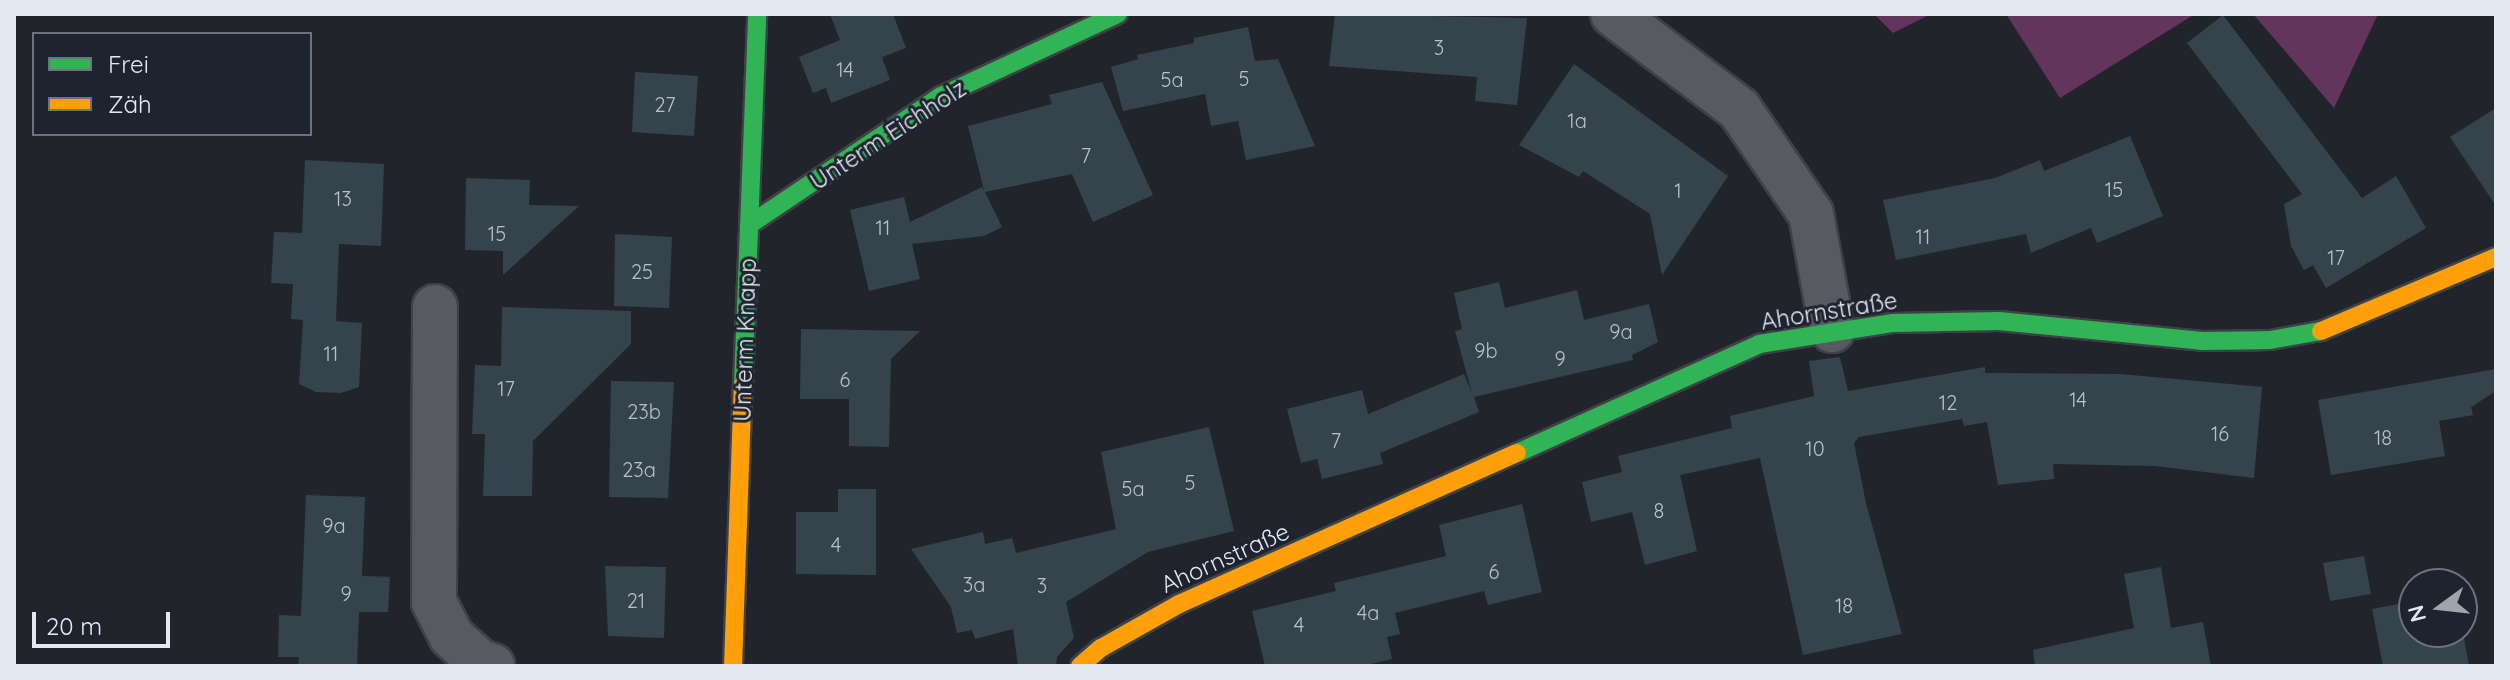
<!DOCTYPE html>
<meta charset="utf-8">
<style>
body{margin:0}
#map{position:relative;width:2510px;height:680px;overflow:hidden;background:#21242b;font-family:Quicksand,sans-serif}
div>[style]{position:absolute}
.forest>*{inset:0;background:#63355d}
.building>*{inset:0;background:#35444c}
.roads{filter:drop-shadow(2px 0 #3e4247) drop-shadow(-2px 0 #3e4247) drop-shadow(0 2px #3e4247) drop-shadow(0 -2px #3e4247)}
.street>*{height:44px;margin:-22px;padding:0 22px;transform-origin:22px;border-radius:22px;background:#575a60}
.fast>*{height:18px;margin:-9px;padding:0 9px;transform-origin:9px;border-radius:9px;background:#30b455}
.slow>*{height:18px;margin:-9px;padding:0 9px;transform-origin:9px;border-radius:9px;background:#ff9f0a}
span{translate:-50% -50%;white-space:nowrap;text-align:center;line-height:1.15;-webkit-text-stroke:6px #1d232f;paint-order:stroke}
.number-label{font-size:20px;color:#b8c0c8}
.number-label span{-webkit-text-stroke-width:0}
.street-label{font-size:24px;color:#e4e9f1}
.frame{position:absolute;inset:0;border:16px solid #e4e9f1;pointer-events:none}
.legend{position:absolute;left:32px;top:32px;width:280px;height:104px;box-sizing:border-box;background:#1d232f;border:2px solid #6d727d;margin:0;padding:10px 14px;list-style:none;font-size:24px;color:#e4e9f1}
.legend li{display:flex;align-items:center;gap:16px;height:40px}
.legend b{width:40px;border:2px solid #6d727d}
.north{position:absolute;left:2398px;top:568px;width:80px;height:80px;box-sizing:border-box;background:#1d232f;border:2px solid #6d727d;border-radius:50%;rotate:255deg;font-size:22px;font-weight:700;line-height:32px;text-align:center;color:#e4e9f1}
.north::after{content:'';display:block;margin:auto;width:28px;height:36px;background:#a0a4ac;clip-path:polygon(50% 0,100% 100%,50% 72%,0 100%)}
.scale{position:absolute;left:32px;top:612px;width:138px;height:36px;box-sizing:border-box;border:4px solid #e4e9f1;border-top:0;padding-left:10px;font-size:24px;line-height:28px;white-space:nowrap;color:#e4e9f1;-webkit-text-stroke:6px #1d232f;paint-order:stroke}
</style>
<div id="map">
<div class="forest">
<div style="clip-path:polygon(1874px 14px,1931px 14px,1893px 33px)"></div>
<div style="clip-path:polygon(2006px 14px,2195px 14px,2060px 98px)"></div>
<div style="clip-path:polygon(2253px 14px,2378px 14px,2334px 108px)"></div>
</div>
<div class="building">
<div style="clip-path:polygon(830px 14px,893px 14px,906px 48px,882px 57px,890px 80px,831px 103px,826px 88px,813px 93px,799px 57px,840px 40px)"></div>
<div style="clip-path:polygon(1335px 14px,1527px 18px,1517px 105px,1475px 101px,1477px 77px,1329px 66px)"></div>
<div style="clip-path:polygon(2223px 15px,2362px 198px,2396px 176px,2426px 228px,2326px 288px,2313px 265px,2304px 270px,2291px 246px,2284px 204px,2302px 194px,2187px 43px)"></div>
<div style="clip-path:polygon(1248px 27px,1255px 61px,1278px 59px,1315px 146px,1246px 160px,1238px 121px,1211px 126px,1205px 94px,1123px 111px,1111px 67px,1138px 59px,1137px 55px,1194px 43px,1194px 38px)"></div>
<div style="clip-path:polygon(1574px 64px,1728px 176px,1662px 275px,1650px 214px,1583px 171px,1579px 177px,1519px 145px)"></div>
<div style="clip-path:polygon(635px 72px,698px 76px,694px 136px,632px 132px)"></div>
<div style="clip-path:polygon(1102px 82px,1153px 195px,1093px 222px,1072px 174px,985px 192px,1002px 227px,984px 236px,912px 244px,920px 279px,869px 291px,850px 210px,904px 197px,910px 222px,982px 187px,984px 190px,968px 126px,1052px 104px,1049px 95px)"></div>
<div style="clip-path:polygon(2496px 108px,2496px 206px,2450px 137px)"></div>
<div style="clip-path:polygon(2130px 136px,2163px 216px,2097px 243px,2091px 228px,2031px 253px,2026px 234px,1896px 260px,1883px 200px,1995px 178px,2040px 160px,2044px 171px)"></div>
<div style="clip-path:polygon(305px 160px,384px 164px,381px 246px,339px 244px,336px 321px,362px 323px,359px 387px,341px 393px,316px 392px,299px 384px,303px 320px,291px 319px,293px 284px,271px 283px,274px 232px,302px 233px)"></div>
<div style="clip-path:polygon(466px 178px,530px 180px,529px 205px,579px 206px,503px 275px,503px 251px,465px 250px)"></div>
<div style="clip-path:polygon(615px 234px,672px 237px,669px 308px,614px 306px)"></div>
<div style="clip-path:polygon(1499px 282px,1505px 308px,1577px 290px,1584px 320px,1649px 304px,1658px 342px,1632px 355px,1633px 360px,1474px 397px,1479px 412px,1380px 453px,1383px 464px,1322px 479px,1317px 459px,1301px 463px,1287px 409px,1362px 390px,1368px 414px,1464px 374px,1472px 393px,1455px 331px,1462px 329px,1454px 293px)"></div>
<div style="clip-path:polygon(502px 307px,631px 311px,631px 344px,533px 441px,532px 496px,483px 496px,485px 434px,472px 434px,475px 365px,501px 366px)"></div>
<div style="clip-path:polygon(801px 329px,920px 331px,891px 359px,889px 447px,849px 446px,849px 399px,800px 399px)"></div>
<div style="clip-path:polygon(1840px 357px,1848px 391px,1985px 367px,1985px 373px,2121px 374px,2262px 387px,2254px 478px,2155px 466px,2053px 464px,2054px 479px,1998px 485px,1987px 422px,1964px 426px,1962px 419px,1859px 437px,1854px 443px,1866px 503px,1902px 634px,1803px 655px,1760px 458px,1680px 475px,1697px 551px,1645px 565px,1632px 512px,1591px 522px,1582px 482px,1622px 472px,1618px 456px,1732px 428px,1730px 416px,1814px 396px,1809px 361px)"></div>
<div style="clip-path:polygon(2496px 369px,2496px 391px,2471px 407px,2473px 415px,2439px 421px,2445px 456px,2331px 475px,2318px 400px)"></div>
<div style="clip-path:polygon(611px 381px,674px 382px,668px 498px,609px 497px)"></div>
<div style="clip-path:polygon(1209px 427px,1234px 531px,1148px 552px,1066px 602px,1074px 638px,1057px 657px,1056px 666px,1018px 666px,1013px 629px,975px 639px,972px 630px,957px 633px,951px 607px,911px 549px,983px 532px,985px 544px,1012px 538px,1016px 553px,1116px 529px,1101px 452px)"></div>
<div style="clip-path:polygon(838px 489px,876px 489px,876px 575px,796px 574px,796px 512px,838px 512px)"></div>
<div style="clip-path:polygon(306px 495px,365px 497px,362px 576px,390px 577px,388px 612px,359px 612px,357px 666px,298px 666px,299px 657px,278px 657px,279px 615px,301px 616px)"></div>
<div style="clip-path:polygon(1522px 504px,1542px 592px,1488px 605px,1484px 591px,1395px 613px,1400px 634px,1387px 637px,1392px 659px,1362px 666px,1265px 666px,1252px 611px,1336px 591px,1334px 583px,1446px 556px,1439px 525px)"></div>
<div style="clip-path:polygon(2364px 556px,2371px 594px,2330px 601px,2323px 563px)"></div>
<div style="clip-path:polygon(605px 566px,666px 567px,664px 638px,608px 636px)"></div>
<div style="clip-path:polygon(2161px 567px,2171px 628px,2203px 622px,2211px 666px,2035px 666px,2033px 650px,2134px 628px,2124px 574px)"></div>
<div style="clip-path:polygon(2414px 601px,2414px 632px,2462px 632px,2462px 627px,2469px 666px,2383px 666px,2372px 609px)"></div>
</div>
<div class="roads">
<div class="street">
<div style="left:1613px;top:14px;width:158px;rotate:37deg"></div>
<div style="left:1739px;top:109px;width:127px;rotate:55.6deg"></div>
<div style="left:1811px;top:214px;width:118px;rotate:79.7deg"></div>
<div style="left:435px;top:307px;width:295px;rotate:90.2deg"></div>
<div style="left:434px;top:602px;width:38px;rotate:63deg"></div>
<div style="left:451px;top:636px;width:39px;rotate:42deg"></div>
<div style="left:480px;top:662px;width:13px;rotate:18deg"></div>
</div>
<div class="fast">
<div style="left:749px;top:225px;width:231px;rotate:-33.9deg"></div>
<div style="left:941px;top:96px;width:195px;rotate:-24.9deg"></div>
<div style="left:743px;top:385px;width:371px;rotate:-87.8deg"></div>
<div style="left:1517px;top:453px;width:265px;rotate:-24.2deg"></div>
<div style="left:1759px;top:344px;width:136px;rotate:-8.9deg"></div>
<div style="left:1893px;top:323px;width:106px;rotate:-1.1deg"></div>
<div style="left:1999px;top:321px;width:204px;rotate:5.6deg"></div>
<div style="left:2202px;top:341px;width:68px;rotate:-0.8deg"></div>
<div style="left:2270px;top:340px;width:52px;rotate:-10deg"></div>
</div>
<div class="slow">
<div style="left:2321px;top:331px;width:190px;rotate:-22.9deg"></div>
<div style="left:733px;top:666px;width:281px;rotate:-88deg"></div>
<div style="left:1080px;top:666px;width:28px;rotate:-41deg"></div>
<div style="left:1101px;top:648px;width:90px;rotate:-29.4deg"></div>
<div style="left:1179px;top:604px;width:370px;rotate:-24.1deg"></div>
</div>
</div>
<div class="number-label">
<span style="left:1439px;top:47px">3</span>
<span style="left:845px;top:69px">14</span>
<span style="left:1244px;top:78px">5</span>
<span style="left:1172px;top:79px">5a</span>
<span style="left:665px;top:104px">27</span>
<span style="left:1577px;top:120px">1a</span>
<span style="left:1086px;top:155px">7</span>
<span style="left:2114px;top:189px">15</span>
<span style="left:1678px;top:190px">1</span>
<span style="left:343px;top:198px">13</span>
<span style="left:883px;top:227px">11</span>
<span style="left:497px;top:233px">15</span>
<span style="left:1923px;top:236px">11</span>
<span style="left:2336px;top:257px">17</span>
<span style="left:642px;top:271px">25</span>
<span style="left:1621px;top:331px">9a</span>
<span style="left:1486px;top:350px">9b</span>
<span style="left:331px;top:353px">11</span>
<span style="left:1560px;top:358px">9</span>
<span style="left:845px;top:379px">6</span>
<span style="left:506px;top:388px">17</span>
<span style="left:2078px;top:399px">14</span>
<span style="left:1948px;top:402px">12</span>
<span style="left:644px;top:411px">23b</span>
<span style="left:2220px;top:433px">16</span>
<span style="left:2383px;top:437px">18</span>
<span style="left:1336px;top:440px">7</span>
<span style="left:1815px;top:448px">10</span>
<span style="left:639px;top:469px">23a</span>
<span style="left:1190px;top:482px">5</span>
<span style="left:1133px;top:488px">5a</span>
<span style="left:1659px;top:510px">8</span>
<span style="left:334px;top:525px">9a</span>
<span style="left:836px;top:544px">4</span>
<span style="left:1494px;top:571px">6</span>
<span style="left:974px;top:584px">3a</span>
<span style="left:1042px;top:585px">3</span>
<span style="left:346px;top:593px">9</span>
<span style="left:636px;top:600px">21</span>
<span style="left:1844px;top:605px">18</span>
<span style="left:1368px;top:612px">4a</span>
<span style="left:1299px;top:624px">4</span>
</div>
<div class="street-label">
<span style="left:888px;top:135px;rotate:-33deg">Unterm Eichholz</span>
<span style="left:1829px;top:311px;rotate:-9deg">Ahornstraße</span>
<span style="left:745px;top:340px;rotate:-88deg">Unterm Knapp</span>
<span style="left:1225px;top:558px;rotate:-24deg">Ahornstraße</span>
</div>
<div class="frame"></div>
<ul class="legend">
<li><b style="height:10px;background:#30b455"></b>Frei</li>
<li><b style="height:10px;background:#ff9f0a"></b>Zäh</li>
</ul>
<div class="north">N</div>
<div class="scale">20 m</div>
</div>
